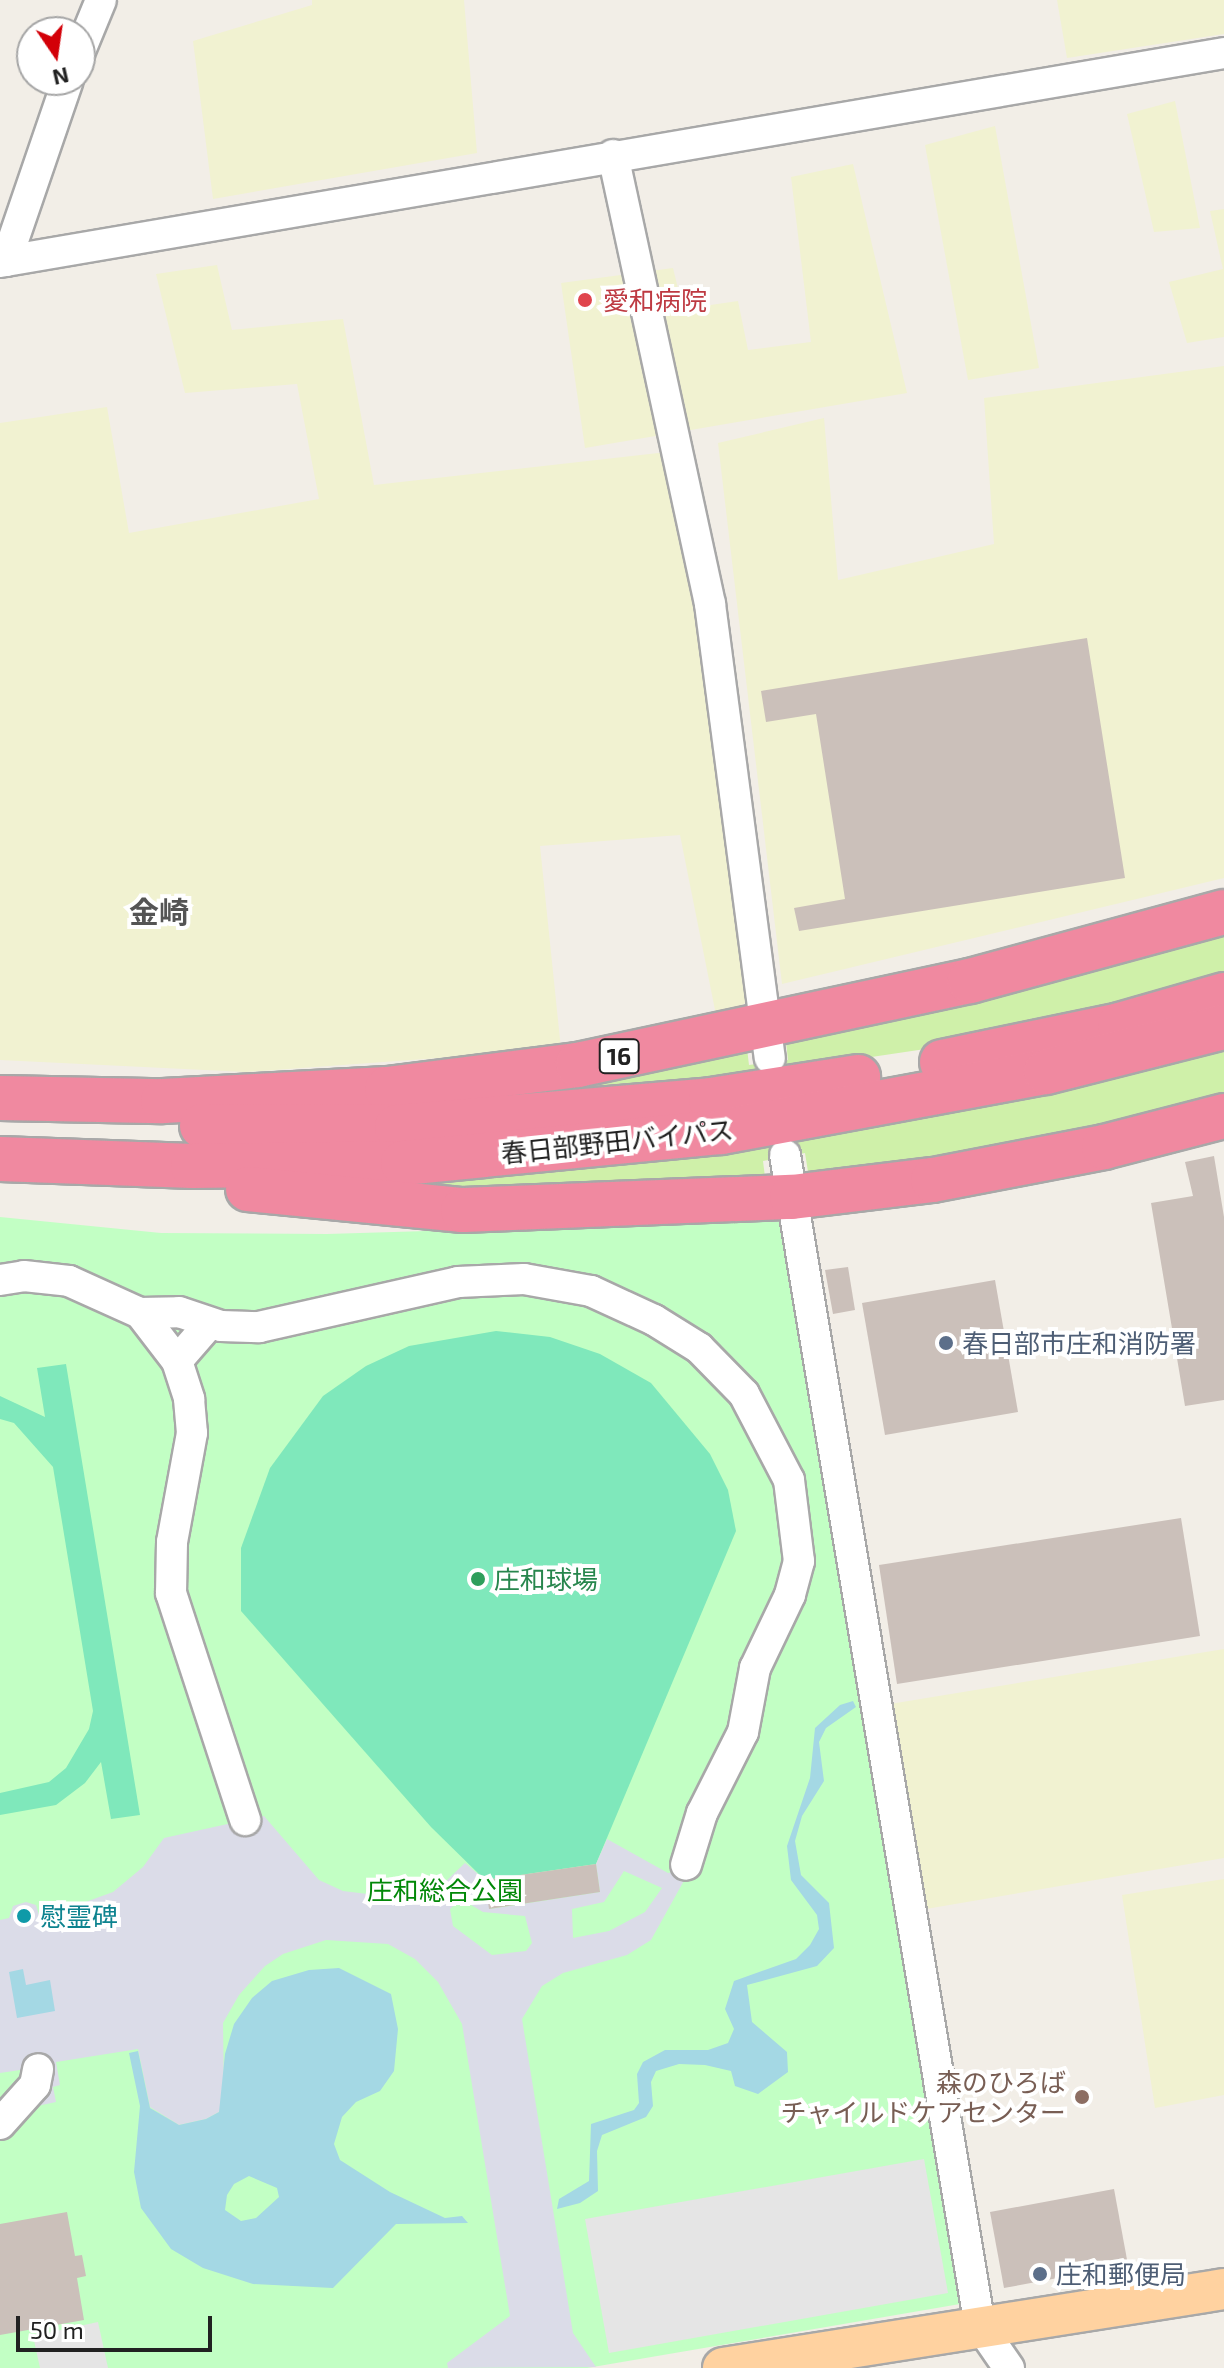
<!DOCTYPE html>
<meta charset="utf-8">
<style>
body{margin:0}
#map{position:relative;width:1224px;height:2368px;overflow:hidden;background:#f2eee7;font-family:"Exo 2","Noto Sans JP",sans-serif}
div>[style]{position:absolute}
.farmland>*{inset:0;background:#f1f2d1}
.grass>*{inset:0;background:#cff0a9}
.park>*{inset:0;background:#c2ffc4}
.pitch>*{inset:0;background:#7fe8bb}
.parking>*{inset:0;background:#e5e5e5}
.plaza>*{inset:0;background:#dbdce8}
.water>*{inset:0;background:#a4d8e4}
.building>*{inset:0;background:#cbc0ba}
.roads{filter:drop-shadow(2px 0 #a8a8a8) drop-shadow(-2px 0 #a8a8a8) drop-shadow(0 2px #a8a8a8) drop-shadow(0 -2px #a8a8a8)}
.minor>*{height:30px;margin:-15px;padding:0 15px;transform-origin:15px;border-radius:15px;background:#fff}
.major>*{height:40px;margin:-20px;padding:0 20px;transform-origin:20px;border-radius:20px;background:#ffd2a0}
.highway>*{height:44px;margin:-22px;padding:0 22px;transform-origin:22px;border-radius:22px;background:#f089a0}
.dots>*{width:22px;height:22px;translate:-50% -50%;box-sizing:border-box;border:4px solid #fff;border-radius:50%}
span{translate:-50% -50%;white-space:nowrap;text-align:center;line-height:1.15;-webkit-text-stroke:8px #fff;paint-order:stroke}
.shield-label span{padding:2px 6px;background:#fff;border:2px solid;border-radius:6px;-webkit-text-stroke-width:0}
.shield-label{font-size:24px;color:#212121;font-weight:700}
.health-label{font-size:26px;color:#be3a42}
.left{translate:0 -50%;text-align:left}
.street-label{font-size:26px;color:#212121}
.service-label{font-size:26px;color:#4e5e75}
.leisure-label{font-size:26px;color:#27864d}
.park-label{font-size:26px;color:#028808}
.culture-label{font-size:26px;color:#0d838f}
.education-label{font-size:26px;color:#785e54}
.right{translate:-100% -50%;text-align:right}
.quarter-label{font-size:30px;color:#545454;font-weight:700}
.north{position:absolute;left:16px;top:16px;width:80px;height:80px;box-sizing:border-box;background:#fff;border:2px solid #a6a6a6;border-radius:50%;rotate:167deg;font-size:22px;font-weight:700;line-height:32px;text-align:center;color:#212121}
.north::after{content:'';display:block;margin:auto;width:28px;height:36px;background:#d30008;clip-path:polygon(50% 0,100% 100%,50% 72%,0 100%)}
.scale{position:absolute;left:16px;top:2316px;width:196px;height:36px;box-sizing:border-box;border:4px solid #212121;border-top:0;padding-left:10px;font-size:24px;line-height:28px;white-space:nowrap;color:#212121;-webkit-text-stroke:6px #fff;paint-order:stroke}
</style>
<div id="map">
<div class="farmland">
<div style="clip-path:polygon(312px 0,464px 0,477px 153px,213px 199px,193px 41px,312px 5px)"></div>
<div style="clip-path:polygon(1057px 0,1224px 0,1224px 34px,1067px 58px)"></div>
<div style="clip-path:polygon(1175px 101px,1200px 228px,1154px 232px,1127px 114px)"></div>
<div style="clip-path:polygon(995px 126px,1039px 368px,968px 380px,925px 145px)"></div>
<div style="clip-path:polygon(853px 164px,907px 393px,585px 448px,561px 283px,673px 268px,683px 309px,738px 301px,748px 350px,811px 342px,791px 177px)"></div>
<div style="clip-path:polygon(1224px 209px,1224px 337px,1187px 343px,1169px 282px,1223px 269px,1210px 211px)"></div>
<div style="clip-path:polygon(217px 265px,232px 330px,343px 319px,374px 485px,676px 451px,752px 999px,717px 1020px,680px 835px,540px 846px,561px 1049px,246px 1072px,0 1060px,0 423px,107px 407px,129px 533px,319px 499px,297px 384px,185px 393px,156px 274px)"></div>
<div style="clip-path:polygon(1224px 366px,1224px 878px,782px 984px,718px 443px,824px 418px,838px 580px,994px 544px,984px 398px)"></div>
<div style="clip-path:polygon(1224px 1649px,1224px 1858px,926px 1909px,890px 1704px)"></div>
<div style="clip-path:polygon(1224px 1879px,1224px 2095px,1155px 2108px,1122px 1895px)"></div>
</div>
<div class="grass">
<div style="clip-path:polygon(1224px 926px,1224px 979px,932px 1048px,662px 1088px,173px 1111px,746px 1040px,749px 1065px,788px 1060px,785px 1033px)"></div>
<div style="clip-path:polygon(1224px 1051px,1224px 1105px,1180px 1117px,809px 1178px,805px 1153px,763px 1161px,766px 1185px,430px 1193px,288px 1183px,768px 1146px,1054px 1093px)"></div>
</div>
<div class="park">
<div style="clip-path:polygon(0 1217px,161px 1233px,327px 1234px,786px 1220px,960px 2304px,587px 2368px,0 2368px)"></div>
</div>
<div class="pitch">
<div style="clip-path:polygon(496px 1331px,550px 1337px,600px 1354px,651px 1383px,710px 1454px,728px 1490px,736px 1531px,596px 1864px,485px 1880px,431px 1827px,241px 1611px,241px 1548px,270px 1468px,323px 1396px,366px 1366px,409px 1346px)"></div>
<div style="clip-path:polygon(66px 1364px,140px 1815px,111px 1819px,101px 1762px,85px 1783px,56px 1805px,0 1815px,0 1793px,49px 1782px,66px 1768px,89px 1729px,93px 1711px,53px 1467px,14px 1423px,0 1419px,0 1396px,45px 1417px,37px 1368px)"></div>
</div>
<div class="parking">
<div style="clip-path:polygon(924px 2159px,948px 2293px,609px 2353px,585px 2219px)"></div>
<div style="clip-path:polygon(98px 2322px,108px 2368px,40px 2368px,33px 2336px)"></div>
</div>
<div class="plaza">
<div style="clip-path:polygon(evenodd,264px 1816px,319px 1880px,343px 1891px,425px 1901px,465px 1863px,485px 1880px,490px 1909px,600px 1892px,596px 1864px,607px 1839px,668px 1873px,691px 1868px,651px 1940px,627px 1955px,563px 1973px,542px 1986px,522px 2019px,573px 2333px,596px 2367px,448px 2368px,447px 2363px,510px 2316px,462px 2024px,438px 1982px,415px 1959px,388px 1944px,326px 1940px,283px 1954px,265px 1966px,239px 1995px,223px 2023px,224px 2095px,219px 2112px,206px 2119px,179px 2125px,150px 2107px,138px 2049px,56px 2062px,60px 2085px,53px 2087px,56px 2102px,28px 2108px,20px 2070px,0 2073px,0 1920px,9px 1918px,13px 1906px,26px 1902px,36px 1905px,39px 1915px,66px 1909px,113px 1892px,143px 1867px,164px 1838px,264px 1816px,624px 1871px,662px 1888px,645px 1912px,609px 1931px,573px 1938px,572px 1909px,604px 1902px,624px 1871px,264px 1816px,461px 1899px,483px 1912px,525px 1916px,532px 1943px,526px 1951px,492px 1955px,453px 1926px,450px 1909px,461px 1899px)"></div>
</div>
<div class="water">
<div style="clip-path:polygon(853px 1701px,856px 1707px,826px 1728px,819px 1742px,824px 1781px,802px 1816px,795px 1841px,801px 1875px,829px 1903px,834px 1948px,817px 1966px,747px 1985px,752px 2022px,787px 2052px,788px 2072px,758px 2094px,735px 2086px,731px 2071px,705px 2065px,679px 2064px,656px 2071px,651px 2082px,653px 2106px,646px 2117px,602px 2135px,597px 2151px,598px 2191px,580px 2203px,557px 2209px,559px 2199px,589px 2181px,591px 2124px,634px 2110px,639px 2103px,637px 2074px,643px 2062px,665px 2050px,708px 2050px,728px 2043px,734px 2029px,725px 2009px,734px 1981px,796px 1959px,810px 1945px,819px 1929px,817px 1915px,791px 1880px,787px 1846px,810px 1778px,815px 1728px,840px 1705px)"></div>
<div style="clip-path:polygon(evenodd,339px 1968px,391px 1994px,398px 2029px,394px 2071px,380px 2091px,356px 2102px,342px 2117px,334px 2144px,340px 2160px,390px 2192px,445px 2218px,462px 2216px,468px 2223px,396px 2224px,333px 2288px,253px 2284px,203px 2268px,171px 2249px,141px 2208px,134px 2172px,140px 2106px,129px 2053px,138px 2051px,150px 2108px,179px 2125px,206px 2119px,219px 2112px,225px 2054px,234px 2024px,252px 1998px,272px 1981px,309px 1970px,339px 1968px,249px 2176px,277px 2188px,279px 2197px,256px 2218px,241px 2221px,225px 2210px,227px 2195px,234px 2184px,249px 2176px)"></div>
<div style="clip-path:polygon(23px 1969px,26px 1985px,50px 1980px,55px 2011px,17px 2018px,9px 1972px)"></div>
</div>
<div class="building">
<div style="clip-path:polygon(1087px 638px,1125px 878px,799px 931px,794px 908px,845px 899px,816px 714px,766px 722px,761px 691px)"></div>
<div style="clip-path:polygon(1214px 1156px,1224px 1217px,1224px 1400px,1185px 1406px,1151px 1203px,1193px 1196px,1185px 1162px)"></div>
<div style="clip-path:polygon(848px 1267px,855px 1310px,833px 1314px,825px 1270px)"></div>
<div style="clip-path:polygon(995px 1280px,1018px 1412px,885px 1435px,862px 1303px)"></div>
<div style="clip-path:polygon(1181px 1518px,1200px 1636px,897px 1684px,879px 1565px)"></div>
<div style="clip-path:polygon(596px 1864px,600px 1892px,489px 1909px,485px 1880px)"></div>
<div style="clip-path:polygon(1114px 2189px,1128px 2265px,1004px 2288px,990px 2212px)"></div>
<div style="clip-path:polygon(67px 2212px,75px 2256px,82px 2255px,86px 2276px,77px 2278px,84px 2320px,0 2335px,0 2224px)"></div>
</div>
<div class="roads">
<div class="minor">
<div style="left:80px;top:51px;width:55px;rotate:-67.6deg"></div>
<div style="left:613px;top:155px;width:459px;rotate:77.8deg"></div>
<div style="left:710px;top:604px;width:458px;rotate:82.5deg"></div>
<div style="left:6px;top:261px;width:191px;rotate:-71.1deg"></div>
<div style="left:0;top:262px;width:1242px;rotate:-9.69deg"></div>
<div style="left:785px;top:1155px;width:1187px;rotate:80.55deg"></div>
<div style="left:980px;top:2326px;width:51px;rotate:55.4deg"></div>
<div style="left:0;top:1280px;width:24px;rotate:-9deg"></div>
<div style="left:24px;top:1276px;width:45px;rotate:6.3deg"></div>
<div style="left:69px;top:1281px;width:78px;rotate:24.3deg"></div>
<div style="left:210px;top:1323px;width:50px;rotate:131deg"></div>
<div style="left:177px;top:1361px;width:61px;rotate:-127.6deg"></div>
<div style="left:140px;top:1313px;width:39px;rotate:-1deg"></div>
<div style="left:179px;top:1312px;width:44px;rotate:18.4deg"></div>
<div style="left:221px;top:1326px;width:38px;rotate:2deg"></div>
<div style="left:259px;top:1327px;width:204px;rotate:-12.7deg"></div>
<div style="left:458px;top:1282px;width:66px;rotate:-2.6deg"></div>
<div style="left:524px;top:1279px;width:68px;rotate:10.2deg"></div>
<div style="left:591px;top:1291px;width:69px;rotate:24.7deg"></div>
<div style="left:654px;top:1320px;width:53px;rotate:31.9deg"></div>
<div style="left:699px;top:1348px;width:64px;rotate:45.6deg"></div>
<div style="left:744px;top:1394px;width:97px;rotate:62.4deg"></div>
<div style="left:789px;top:1480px;width:82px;rotate:83deg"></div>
<div style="left:799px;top:1561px;width:35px;rotate:105deg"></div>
<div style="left:790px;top:1595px;width:81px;rotate:115.6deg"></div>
<div style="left:755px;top:1668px;width:65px;rotate:100.6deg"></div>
<div style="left:743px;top:1732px;width:91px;rotate:116.8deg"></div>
<div style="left:702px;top:1813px;width:54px;rotate:107.1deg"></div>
<div style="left:177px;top:1361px;width:40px;rotate:72deg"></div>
<div style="left:189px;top:1399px;width:34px;rotate:85deg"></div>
<div style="left:192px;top:1433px;width:111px;rotate:100.4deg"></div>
<div style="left:172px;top:1542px;width:51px;rotate:91.1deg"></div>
<div style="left:171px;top:1593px;width:239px;rotate:71.9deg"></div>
<div style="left:0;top:2124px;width:52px;rotate:-48.1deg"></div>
<div style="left:35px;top:2085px;width:16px;rotate:-79deg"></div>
</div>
<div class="major">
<div style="left:723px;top:2368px;width:507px;rotate:-8.96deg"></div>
</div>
<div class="highway">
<div style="left:942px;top:1062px;width:182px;rotate:-11.7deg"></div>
<div style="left:1120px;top:1025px;width:108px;rotate:-16.1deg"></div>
<div style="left:0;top:1098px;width:163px;rotate:1.1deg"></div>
<div style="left:163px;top:1101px;width:224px;rotate:-3.1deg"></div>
<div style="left:387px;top:1089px;width:193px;rotate:-7.2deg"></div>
<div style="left:578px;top:1065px;width:401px;rotate:-12.1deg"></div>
<div style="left:970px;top:981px;width:263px;rotate:-15.2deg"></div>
<div style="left:202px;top:1126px;width:195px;rotate:0.3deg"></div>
<div style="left:397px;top:1127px;width:315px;rotate:-4.9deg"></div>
<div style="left:711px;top:1100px;width:149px;rotate:-8.9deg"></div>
<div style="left:0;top:1159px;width:193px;rotate:2.1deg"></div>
<div style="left:193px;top:1166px;width:210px;rotate:-0.8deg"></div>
<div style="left:403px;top:1163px;width:320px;rotate:-5.6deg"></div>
<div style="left:721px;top:1132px;width:330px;rotate:-10.5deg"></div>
<div style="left:1046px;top:1072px;width:184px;rotate:-14.2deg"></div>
<div style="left:248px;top:1189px;width:216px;rotate:5.6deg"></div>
<div style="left:463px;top:1210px;width:329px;rotate:-2.3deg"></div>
<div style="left:792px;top:1197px;width:142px;rotate:-6.9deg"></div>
<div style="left:933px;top:1180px;width:174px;rotate:-10.9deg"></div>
<div style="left:1104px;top:1147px;width:124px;rotate:-14.5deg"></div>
</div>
</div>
<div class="dots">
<div style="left:585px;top:300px;background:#e0444e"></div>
<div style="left:946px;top:1343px;background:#5c6f8a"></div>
<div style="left:478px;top:1579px;background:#2e9e5b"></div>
<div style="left:24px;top:1916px;background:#0f9aa8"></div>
<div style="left:1082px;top:2097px;background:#8d6e63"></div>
<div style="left:1040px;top:2274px;background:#5c6f8a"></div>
</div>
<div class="shield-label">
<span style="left:619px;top:1056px">16</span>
</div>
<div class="health-label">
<span class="left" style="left:603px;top:300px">愛和病院</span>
</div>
<div class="street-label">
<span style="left:617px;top:1141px;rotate:-6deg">春日部野田バイパス</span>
</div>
<div class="service-label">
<span class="left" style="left:962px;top:1343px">春日部市庄和消防署</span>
<span class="left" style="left:1056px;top:2274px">庄和郵便局</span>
</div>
<div class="leisure-label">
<span class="left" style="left:494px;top:1579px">庄和球場</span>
</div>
<div class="park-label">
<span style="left:445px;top:1890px">庄和総合公園</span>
</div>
<div class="culture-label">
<span class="left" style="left:40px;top:1916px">慰霊碑</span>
</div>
<div class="education-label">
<span class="right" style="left:1066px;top:2097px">森のひろば<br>チャイルドケアセンター</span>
</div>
<div class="quarter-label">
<span style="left:159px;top:911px">金崎</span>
</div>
<div class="north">N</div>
<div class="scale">50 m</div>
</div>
